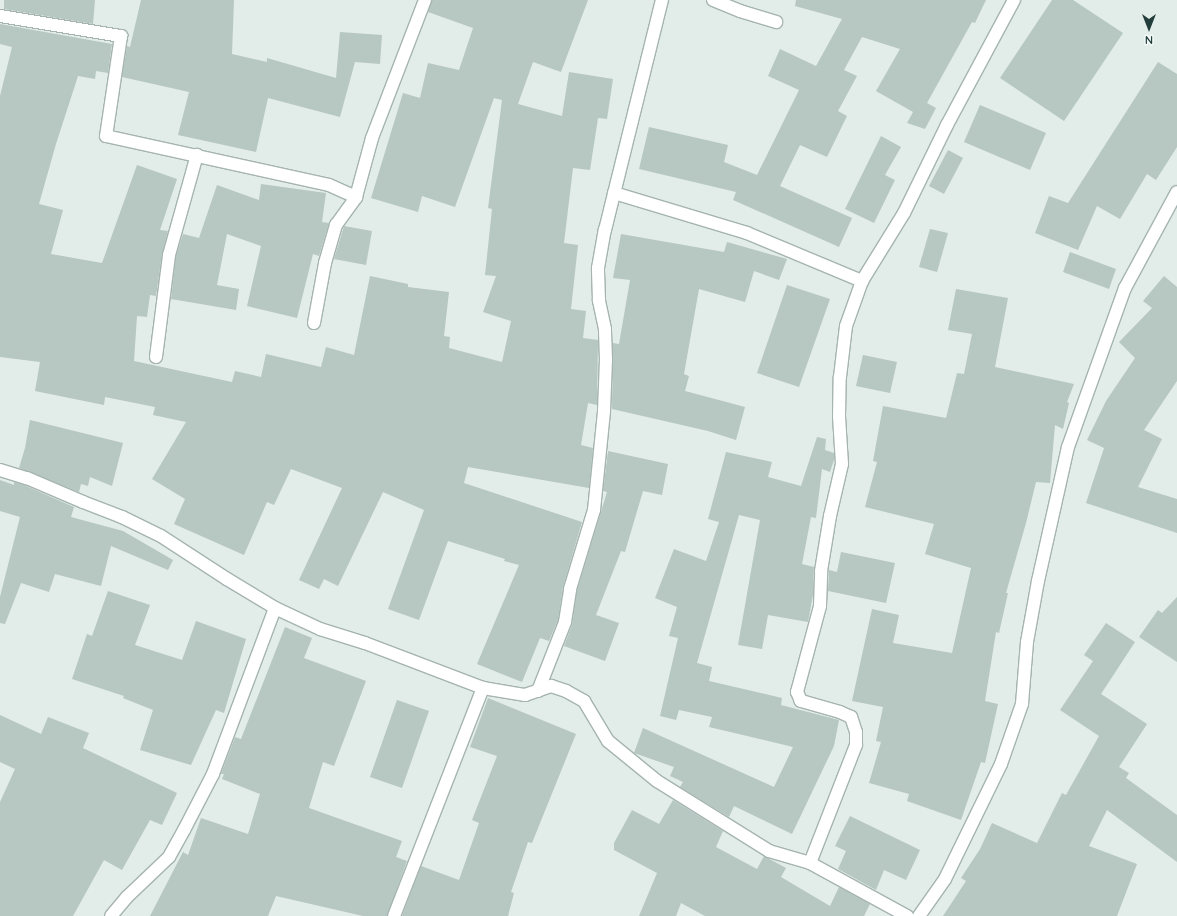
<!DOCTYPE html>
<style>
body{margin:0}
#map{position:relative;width:1177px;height:916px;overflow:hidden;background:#e2ece9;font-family:Quicksand,sans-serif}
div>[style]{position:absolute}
.building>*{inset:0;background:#b7c7c2}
.roads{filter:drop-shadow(1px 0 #a5b4b1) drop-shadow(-1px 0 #a5b4b1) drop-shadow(0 1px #a5b4b1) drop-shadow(0 -1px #a5b4b1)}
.minor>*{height:12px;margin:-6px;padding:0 6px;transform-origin:6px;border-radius:6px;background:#fff}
span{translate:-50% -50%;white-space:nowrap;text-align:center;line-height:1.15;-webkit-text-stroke:4px #f2f9f6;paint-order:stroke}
.north{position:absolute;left:1129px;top:8px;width:40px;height:40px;-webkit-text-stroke:3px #f2f9f6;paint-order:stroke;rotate:180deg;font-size:11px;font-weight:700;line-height:16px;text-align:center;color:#223d3a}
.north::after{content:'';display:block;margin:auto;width:14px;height:18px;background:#223d3a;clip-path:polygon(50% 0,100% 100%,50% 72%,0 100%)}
</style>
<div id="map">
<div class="building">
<div style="clip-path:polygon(4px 0,95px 0,93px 24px,4px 9px)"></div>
<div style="clip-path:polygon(141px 0,234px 0,232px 54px,267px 62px,267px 58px,336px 78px,340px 32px,382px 35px,380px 64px,355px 62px,340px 117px,268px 98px,256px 152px,178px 135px,189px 92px,122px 77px,127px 46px,130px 47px)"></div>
<div style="clip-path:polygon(432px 0,588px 0,561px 72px,533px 62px,518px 104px,562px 116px,569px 72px,613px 79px,607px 119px,598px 118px,590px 170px,573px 168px,564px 243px,578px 245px,571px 309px,586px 311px,583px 338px,598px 340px,597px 405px,588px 403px,581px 445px,593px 448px,589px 488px,468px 467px,464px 483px,582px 522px,563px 587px,558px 620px,549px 641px,540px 638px,522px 682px,477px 664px,519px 565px,504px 561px,505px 559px,448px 541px,419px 620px,388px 609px,424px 510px,383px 492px,338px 586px,324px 579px,319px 589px,299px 580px,342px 488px,291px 469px,274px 505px,267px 502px,244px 555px,174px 524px,185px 499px,152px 479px,186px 422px,153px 415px,155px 407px,105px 397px,104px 405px,35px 391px,40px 362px,0 357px,0 96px,12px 47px,0 44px,0 24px,112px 44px,108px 73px,96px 71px,95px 79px,78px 76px,56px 144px,39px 204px,63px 210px,51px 254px,102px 263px,137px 165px,177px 179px,160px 230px,168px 231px,162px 254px,156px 296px,150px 295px,147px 317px,137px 316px,134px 361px,232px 382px,235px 371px,261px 377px,266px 354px,321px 367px,326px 347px,354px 355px,370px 276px,408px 284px,408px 287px,449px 292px,444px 336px,450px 337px,449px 348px,502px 362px,511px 321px,483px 312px,496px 276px,485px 275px,492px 209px,488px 208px,502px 100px,494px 98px,455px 207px,422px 196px,418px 212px,371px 198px,403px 93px,420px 98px,428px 63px,459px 70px,473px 28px,428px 12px)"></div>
<div style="clip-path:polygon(796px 0,986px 0,975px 23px,972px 22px,927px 103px,936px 108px,925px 129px,907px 123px,913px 112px,876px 91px,900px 49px,862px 37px,844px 70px,857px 76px,838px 111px,847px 116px,827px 157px,800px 145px,780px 186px,852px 218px,839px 247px,733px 200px,736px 192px,639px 169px,649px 127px,728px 145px,724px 162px,757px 175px,799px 90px,768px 76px,780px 49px,816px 66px,842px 19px,795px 6px)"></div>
<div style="clip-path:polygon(1052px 0,1073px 0,1123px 33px,1064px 121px,1000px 78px)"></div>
<div style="clip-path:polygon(1158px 62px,1177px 74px,1177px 147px,1156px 180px,1147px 174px,1120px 219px,1097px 206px,1078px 250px,1035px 233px,1049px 196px,1068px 203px)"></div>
<div style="clip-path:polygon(980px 105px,1046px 133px,1030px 170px,964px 142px)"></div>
<div style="clip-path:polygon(881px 136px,901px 147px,885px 175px,895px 180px,874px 223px,845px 209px)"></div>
<div style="clip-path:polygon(948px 150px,963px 158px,944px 194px,929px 186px)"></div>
<div style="clip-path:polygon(261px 184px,326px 193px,322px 222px,329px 223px,319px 256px,313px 254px,297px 318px,247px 306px,261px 246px,227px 234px,217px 285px,239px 289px,236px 310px,171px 299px,176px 256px,183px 234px,199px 238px,217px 185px,259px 200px)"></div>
<div style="clip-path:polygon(344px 226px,372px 231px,366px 265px,334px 259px)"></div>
<div style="clip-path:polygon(930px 229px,948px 233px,937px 272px,919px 267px)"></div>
<div style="clip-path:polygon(621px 234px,724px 252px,727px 242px,787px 259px,779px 280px,754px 271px,745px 302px,699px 289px,684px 374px,689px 376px,685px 391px,745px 407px,736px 440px,708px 431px,612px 409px,613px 343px,619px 344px,630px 280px,613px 278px)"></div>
<div style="clip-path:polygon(1070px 252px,1116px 269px,1109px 289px,1063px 272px)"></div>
<div style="clip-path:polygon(1164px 276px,1177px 287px,1177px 381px,1144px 430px,1162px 439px,1138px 487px,1177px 499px,1177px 533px,1086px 503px,1104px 448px,1087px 440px,1106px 401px,1135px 358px,1119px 342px,1152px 308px,1143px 301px)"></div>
<div style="clip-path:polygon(787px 285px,830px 299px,799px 387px,757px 373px)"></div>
<div style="clip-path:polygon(956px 289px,1008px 298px,995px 367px,1074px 384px,1067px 402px,1069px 403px,1063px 429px,1055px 425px,1050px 483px,1036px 482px,1026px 523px,1006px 593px,1008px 593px,999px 633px,996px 632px,985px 701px,998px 704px,985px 763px,981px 762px,961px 820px,907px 801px,909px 794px,869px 783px,881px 742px,876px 741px,883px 707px,852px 701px,872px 609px,899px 615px,893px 643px,952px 653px,971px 568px,925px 554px,934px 524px,865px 507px,877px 462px,873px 461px,883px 406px,946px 418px,957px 373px,964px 374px,972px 334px,948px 330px)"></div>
<div style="clip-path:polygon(863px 355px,897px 362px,890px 393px,856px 386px)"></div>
<div style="clip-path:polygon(30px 420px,123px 443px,112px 486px,90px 477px,88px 486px,81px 484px,79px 492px,19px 468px,25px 448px)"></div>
<div style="clip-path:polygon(817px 437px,826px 439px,825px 450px,834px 453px,834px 460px,830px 472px,822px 469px,816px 518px,811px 517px,802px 564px,814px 567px,813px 595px,808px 622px,768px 615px,762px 649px,738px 645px,760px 520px,739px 515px,697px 663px,712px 667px,709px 681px,782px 698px,781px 705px,839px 720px,834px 746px,792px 834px,734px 806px,729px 817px,680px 787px,683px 782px,670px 776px,674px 767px,634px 753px,643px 728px,774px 787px,793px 747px,709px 727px,712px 717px,679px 710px,676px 720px,660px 716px,678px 638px,669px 636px,677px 607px,655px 598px,674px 549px,706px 561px,719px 522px,708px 519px,726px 452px,772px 462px,768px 477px,801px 486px)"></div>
<div style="clip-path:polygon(608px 451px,668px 464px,662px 495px,643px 491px,625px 552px,621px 551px,596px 615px,619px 623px,605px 661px,564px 646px,572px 625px,577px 591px,607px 492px,603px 491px)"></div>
<div style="clip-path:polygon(0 480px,14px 485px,14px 482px,24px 485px,74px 507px,71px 517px,123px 531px,173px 560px,168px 570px,111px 546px,101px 586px,55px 574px,49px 592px,21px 583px,5px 624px,0 623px,0 597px,20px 517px,0 511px)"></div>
<div style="clip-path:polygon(841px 552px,895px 563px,886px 603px,828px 591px,829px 570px,837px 572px)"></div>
<div style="clip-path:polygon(108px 591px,150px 605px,135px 645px,182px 660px,196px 621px,246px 639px,224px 713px,216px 710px,191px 765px,140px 750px,153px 710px,123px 698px,124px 696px,72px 679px,87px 634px,92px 636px)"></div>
<div style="clip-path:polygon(1177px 597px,1177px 662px,1139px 637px,1158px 610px,1162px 613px)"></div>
<div style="clip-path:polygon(1106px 623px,1135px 642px,1101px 694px,1147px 724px,1119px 767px,1129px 773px,1126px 778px,1177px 815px,1177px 862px,1107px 810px,1089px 846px,1137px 864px,1117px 916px,943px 916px,966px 881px,961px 878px,980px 849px,992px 823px,1037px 843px,1062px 793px,1066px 795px,1099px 736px,1060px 710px,1093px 661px,1084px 655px)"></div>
<div style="clip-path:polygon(285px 627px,312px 638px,304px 658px,366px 681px,334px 766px,323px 762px,309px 808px,402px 841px,396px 857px,407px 861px,387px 916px,363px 916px,276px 896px,268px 916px,150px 916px,183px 852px,188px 855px,201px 818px,248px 834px,260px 794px,222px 779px,224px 774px,221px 774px,235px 737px,241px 739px)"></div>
<div style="clip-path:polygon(488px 698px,576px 734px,532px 843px,528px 842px,511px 892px,514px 893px,508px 916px,402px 916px,421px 866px,459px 880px,479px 823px,472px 820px,497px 756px,470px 747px)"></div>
<div style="clip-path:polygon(397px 700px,429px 711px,402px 788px,370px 777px)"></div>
<div style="clip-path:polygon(0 715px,41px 734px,48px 717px,89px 733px,83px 748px,177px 793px,162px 825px,150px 820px,122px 870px,104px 860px,73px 916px,0 916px,0 802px,15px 769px,0 762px)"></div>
<div style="clip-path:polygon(673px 800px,723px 831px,716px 847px,757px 869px,764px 856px,786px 868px,781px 877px,830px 906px,839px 887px,870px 904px,864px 916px,705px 916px,681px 903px,676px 916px,639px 916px,657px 873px,614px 850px,614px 843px,632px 810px,659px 824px)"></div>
<div style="clip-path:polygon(850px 816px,920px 850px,906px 880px,884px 870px,876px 890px,838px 869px,846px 851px,835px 846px)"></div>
</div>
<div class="roads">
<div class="minor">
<div style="left:713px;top:0;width:29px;rotate:22deg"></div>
<div style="left:740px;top:11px;width:38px;rotate:17deg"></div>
<div style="left:0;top:16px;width:123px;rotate:9.4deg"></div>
<div style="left:121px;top:36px;width:101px;rotate:98.5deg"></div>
<div style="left:106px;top:136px;width:228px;rotate:12.4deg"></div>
<div style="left:329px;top:185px;width:30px;rotate:24deg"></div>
<div style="left:614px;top:193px;width:139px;rotate:16.7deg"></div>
<div style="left:747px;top:233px;width:125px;rotate:22.7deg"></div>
<div style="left:314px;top:323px;width:61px;rotate:-79.6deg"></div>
<div style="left:325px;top:263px;width:40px;rotate:-74deg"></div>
<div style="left:336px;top:225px;width:34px;rotate:-54deg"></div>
<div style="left:356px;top:197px;width:61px;rotate:-74.8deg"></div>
<div style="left:372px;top:138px;width:148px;rotate:-69deg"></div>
<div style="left:156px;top:357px;width:103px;rotate:-82.7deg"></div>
<div style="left:169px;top:255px;width:104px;rotate:-74.4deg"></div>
<div style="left:0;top:470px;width:28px;rotate:17deg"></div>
<div style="left:27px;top:478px;width:61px;rotate:23.2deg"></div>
<div style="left:83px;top:502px;width:42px;rotate:21deg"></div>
<div style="left:122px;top:517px;width:43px;rotate:26deg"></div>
<div style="left:161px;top:536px;width:79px;rotate:33.1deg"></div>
<div style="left:227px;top:579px;width:56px;rotate:31.1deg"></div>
<div style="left:275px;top:608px;width:50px;rotate:25deg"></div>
<div style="left:320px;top:629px;width:47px;rotate:17.3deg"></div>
<div style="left:365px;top:643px;width:126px;rotate:20.9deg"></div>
<div style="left:483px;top:688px;width:43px;rotate:9.5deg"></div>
<div style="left:525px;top:695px;width:28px;rotate:-19deg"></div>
<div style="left:551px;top:686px;width:16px;rotate:18deg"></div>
<div style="left:566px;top:691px;width:21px;rotate:29deg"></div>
<div style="left:584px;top:701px;width:47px;rotate:59deg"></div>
<div style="left:608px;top:741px;width:63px;rotate:39.2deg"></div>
<div style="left:657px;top:781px;width:132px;rotate:32deg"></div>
<div style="left:769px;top:851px;width:43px;rotate:16.3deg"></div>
<div style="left:810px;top:863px;width:111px;rotate:28.7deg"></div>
<div style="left:538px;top:691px;width:74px;rotate:-68.6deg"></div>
<div style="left:565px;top:622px;width:33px;rotate:-81deg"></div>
<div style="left:570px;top:589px;width:83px;rotate:-73.1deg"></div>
<div style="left:594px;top:510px;width:100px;rotate:-84.2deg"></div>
<div style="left:604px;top:411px;width:51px;rotate:-87.8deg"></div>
<div style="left:606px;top:360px;width:31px;rotate:-92deg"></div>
<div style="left:605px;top:329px;width:30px;rotate:-102deg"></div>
<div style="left:599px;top:300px;width:32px;rotate:-92deg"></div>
<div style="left:598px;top:268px;width:39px;rotate:-80deg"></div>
<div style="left:605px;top:230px;width:237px;rotate:-76.1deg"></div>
<div style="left:810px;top:863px;width:127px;rotate:-68.7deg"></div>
<div style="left:856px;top:745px;width:13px;rotate:-90deg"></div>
<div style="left:856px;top:732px;width:16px;rotate:-108deg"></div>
<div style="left:851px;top:717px;width:12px;rotate:-156deg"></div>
<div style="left:840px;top:712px;width:41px;rotate:-164.2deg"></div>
<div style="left:801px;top:701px;width:10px;rotate:-114deg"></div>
<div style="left:797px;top:692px;width:89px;rotate:-75deg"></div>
<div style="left:820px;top:606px;width:35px;rotate:-88deg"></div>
<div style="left:821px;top:571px;width:56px;rotate:-80.7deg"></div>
<div style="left:830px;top:516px;width:53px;rotate:-77deg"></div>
<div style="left:842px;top:464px;width:48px;rotate:-93.6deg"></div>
<div style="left:839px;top:416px;width:39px;rotate:-89deg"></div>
<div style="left:840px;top:377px;width:51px;rotate:-83.3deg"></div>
<div style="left:846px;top:326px;width:48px;rotate:-70.4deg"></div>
<div style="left:862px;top:281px;width:80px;rotate:-58.3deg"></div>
<div style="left:904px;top:213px;width:98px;rotate:-64deg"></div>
<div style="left:947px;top:125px;width:142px;rotate:-61.8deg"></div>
<div style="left:111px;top:916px;width:25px;rotate:-50deg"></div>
<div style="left:127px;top:897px;width:58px;rotate:-43.6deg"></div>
<div style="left:169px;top:857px;width:31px;rotate:-61deg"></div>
<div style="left:184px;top:830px;width:63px;rotate:-62.6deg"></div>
<div style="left:213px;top:774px;width:177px;rotate:-69.5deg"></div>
<div style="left:394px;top:916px;width:245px;rotate:-68.7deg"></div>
<div style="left:919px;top:916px;width:45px;rotate:-54.9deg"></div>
<div style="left:945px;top:879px;width:128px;rotate:-64deg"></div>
<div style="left:1001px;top:764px;width:64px;rotate:-70.7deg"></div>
<div style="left:1022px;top:704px;width:62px;rotate:-85.4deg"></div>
<div style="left:1027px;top:642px;width:62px;rotate:-79.8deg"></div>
<div style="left:1038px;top:581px;width:137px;rotate:-77.4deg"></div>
<div style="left:1068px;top:447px;width:169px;rotate:-70.3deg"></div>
<div style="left:1125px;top:288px;width:109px;rotate:-61.6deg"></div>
</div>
</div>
<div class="north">N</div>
</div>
